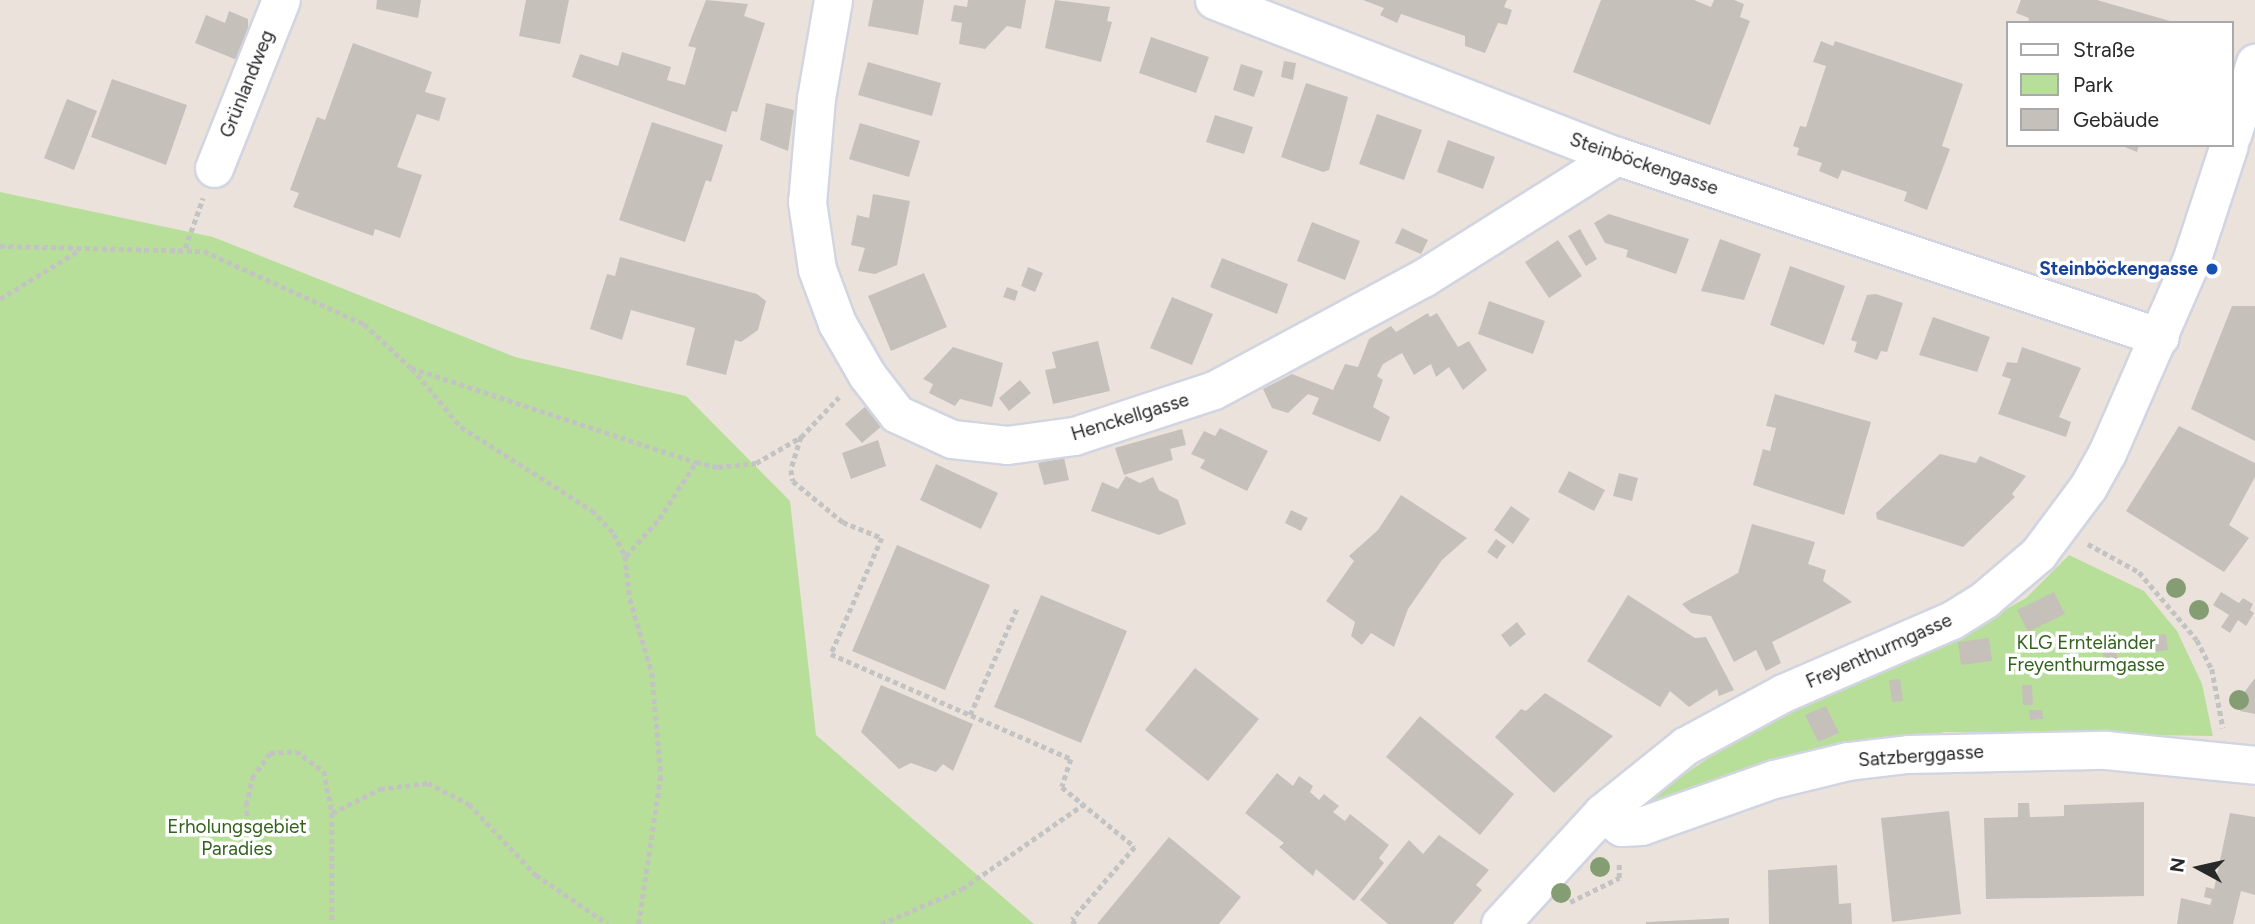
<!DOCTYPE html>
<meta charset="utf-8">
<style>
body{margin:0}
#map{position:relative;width:2255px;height:924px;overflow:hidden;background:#ebe3db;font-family:Figtree,sans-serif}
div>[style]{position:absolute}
.green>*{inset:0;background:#b8df9a}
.building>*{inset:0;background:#c6c0bb}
.path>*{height:4.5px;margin-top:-2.25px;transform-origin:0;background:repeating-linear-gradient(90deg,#c3c3c3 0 5px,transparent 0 8.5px)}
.roads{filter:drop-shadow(2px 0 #d1d5e1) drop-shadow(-2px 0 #d1d5e1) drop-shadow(0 2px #d1d5e1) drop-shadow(0 -2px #d1d5e1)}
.minor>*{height:37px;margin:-18.5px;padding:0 18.5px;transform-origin:18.5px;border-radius:18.5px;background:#fff}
.trees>*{width:20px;height:20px;margin:-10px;border-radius:50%;background:#859d72}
.dots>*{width:19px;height:19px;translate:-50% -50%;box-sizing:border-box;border:4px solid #fff;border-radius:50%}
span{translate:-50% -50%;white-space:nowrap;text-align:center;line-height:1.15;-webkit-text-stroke:7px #fff;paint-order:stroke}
.street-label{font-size:19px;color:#292929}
.transit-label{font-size:19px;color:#164399;font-weight:700}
.right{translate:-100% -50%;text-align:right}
.park-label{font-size:19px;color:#32631d}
.legend{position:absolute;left:2006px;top:21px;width:228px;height:126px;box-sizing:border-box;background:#fff;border:2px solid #a9a9a9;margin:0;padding:9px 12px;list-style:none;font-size:21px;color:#292929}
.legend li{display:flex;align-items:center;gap:14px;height:35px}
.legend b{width:35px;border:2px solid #a9a9a9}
.north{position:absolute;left:2164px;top:833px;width:70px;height:70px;-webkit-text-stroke:5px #fff;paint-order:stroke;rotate:278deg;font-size:19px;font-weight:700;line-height:28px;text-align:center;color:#292929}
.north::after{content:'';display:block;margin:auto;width:24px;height:32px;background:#292929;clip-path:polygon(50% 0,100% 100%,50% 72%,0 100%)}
</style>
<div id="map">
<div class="green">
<div style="clip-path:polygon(0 192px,213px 237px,515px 357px,686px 396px,790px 501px,816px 735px,1034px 924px,0 924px)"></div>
<div style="clip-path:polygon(2069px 555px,2144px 591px,2177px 631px,2202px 684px,2213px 736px,1945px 732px,1814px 755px,1637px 818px,1635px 808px,1754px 727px,1959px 636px,2026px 598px)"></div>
</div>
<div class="building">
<div style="clip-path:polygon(377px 0,421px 0,418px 18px,376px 9px)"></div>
<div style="clip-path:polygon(526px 0,569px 0,560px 44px,519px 36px)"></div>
<div style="clip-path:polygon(706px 0,748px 4px,744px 16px,765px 23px,737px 112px,732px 111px,726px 132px,572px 77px,580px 54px,618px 66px,622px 52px,671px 67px,667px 80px,685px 85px,696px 48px,688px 46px)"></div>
<div style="clip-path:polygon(873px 0,924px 0,918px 35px,868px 26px)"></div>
<div style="clip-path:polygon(968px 0,1026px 0,1021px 29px,1007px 26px,985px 49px,959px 44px,962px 23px,951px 21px,954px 5px,967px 7px)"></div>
<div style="clip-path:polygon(1055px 0,1110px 7px,1107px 21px,1112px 22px,1101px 62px,1045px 48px)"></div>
<div style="clip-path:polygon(1363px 0,1507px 0,1504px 7px,1512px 10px,1507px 25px,1498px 23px,1485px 53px,1465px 46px,1465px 36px,1401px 14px,1397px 23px,1380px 15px,1384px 8px)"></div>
<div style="clip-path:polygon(1601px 0,1694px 0,1711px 7px,1714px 0,1734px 0,1744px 4px,1740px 17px,1750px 21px,1710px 125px,1573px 72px)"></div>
<div style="clip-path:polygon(2021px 0,2097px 0,2177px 23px,2028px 23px,2029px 18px,2016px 13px)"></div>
<div style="clip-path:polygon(229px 11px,248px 19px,248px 32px,237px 60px,195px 43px,206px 15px,225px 23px)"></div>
<div style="clip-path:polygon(1151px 37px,1209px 57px,1196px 93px,1139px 73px)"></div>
<div style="clip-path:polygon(1821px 41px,1833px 46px,1835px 41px,1963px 84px,1942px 146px,1950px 149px,1927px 210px,1904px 201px,1907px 192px,1842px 170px,1838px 179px,1819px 171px,1822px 163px,1797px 155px,1799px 148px,1793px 146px,1800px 126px,1806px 127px,1826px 66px,1813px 62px)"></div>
<div style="clip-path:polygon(353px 43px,432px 72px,425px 92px,446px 98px,439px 121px,417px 114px,397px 167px,422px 175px,400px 238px,375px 229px,373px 236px,293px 207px,299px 193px,290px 190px,317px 117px,325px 120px)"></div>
<div style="clip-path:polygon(1284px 61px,1296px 63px,1293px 80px,1281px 77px)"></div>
<div style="clip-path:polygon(868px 62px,941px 83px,932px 116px,858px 95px)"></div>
<div style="clip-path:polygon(1241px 64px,1263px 71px,1254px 97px,1233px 90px)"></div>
<div style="clip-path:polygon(112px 79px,187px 105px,166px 165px,91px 137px)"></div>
<div style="clip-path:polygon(1306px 83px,1348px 97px,1329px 170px,1323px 172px,1281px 157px)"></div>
<div style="clip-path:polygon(67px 99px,97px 111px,74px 170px,44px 158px)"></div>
<div style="clip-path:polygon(766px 103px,794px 110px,788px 151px,760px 140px)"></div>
<div style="clip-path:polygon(1377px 114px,1422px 130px,1404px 180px,1359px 164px)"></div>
<div style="clip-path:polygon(1215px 115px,1253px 127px,1244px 154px,1206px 142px)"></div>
<div style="clip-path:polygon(652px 122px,723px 145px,711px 182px,706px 180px,685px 242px,619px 220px)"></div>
<div style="clip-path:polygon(860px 123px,920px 141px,909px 177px,849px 159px)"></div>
<div style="clip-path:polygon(1448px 140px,1495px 157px,1483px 189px,1437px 172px)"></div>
<div style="clip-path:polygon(2120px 145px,2139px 145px,2137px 152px)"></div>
<div style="clip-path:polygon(873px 194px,910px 201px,897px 265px,875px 274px,858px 271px,865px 248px,851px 245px,857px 215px,869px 218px)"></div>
<div style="clip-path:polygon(1609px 214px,1689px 239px,1676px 274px,1626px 257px,1628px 250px,1605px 243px,1594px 223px)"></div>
<div style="clip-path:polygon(1312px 222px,1360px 241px,1345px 280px,1297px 261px)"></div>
<div style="clip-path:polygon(1402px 228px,1428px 240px,1421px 254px,1395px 243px)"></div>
<div style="clip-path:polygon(1580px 229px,1597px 259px,1586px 266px,1568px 236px)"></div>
<div style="clip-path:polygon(1720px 239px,1761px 254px,1744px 300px,1701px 291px)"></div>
<div style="clip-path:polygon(1558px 240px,1582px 276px,1549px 298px,1525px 262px)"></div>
<div style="clip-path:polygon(620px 257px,757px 294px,766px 301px,758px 330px,741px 342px,735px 340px,726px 375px,686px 365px,695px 328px,631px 310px,622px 340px,590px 329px,607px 274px,615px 276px)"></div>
<div style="clip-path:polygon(1222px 258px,1288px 284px,1277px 314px,1210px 287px)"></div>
<div style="clip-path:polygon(1790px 266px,1845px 286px,1824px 345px,1770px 325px)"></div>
<div style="clip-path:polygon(1028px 267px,1043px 273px,1035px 292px,1021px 286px)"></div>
<div style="clip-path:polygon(924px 273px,947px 327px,891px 351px,868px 296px)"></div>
<div style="clip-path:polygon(1007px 287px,1018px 291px,1015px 301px,1003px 297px)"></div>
<div style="clip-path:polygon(1876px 294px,1903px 303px,1887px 352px,1881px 351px,1877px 360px,1854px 352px,1857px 342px,1851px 340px,1867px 295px)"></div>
<div style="clip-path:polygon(1172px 297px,1213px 314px,1192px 365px,1150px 348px)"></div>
<div style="clip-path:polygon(1489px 301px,1545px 321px,1533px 354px,1478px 334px)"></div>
<div style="clip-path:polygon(2232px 306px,2255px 306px,2255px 441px,2191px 409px)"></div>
<div style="clip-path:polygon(1428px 313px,1430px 317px,1437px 313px,1458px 347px,1469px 341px,1487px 370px,1463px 390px,1449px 367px,1436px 377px,1431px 364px,1414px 375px,1402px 353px,1383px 364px,1377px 376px,1383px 380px,1373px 407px,1390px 417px,1380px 442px,1312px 414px,1319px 398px,1308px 394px,1288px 413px,1272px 408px,1263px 389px,1292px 374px,1333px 390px,1345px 364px,1358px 367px,1369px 339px,1391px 326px,1396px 332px)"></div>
<div style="clip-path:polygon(1933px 317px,1990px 337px,1977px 372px,1919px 355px)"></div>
<div style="clip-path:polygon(1098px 341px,1110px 391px,1053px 404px,1045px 370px,1056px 368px,1052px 352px)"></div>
<div style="clip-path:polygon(953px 347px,1003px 363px,992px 407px,960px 399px,955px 406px,929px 393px,933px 384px,923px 379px)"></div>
<div style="clip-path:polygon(2022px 347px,2081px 368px,2059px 417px,2071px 422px,2066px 437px,1998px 414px,2011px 379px,2002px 376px,2007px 362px,2017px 363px)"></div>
<div style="clip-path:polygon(1020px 380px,1031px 393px,1009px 411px,999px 398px)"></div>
<div style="clip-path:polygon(1775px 394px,1871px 422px,1844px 515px,1753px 485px,1763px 449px,1770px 451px,1776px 428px,1766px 426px)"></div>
<div style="clip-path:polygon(866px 406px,883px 425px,862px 443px,845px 424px)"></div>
<div style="clip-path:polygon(2179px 426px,2255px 463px,2255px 477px,2229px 525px,2249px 538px,2224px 572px,2126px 511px)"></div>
<div style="clip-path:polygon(1220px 428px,1268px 451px,1247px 491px,1200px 468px,1205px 460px,1191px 454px,1204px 431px,1215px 436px)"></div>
<div style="clip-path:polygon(1182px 429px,1186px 445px,1170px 449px,1173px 460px,1124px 475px,1115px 448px)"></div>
<div style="clip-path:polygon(878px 440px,886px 466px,851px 479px,842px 453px)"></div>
<div style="clip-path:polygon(1940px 454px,1976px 463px,1980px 456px,2026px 476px,2012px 494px,2015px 497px,1963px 547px,1877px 519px,1876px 513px)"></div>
<div style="clip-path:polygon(1064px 458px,1069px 480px,1044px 485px,1038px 463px)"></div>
<div style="clip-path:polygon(936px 464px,998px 493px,981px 529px,920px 500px)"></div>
<div style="clip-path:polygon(1569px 471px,1605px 490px,1594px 511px,1558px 492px)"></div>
<div style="clip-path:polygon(1619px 473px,1638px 478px,1632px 501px,1613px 496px)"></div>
<div style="clip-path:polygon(1126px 476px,1140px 483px,1153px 477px,1159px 490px,1178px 500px,1186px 524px,1159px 535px,1091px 511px,1102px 482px,1118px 489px)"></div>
<div style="clip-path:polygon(1401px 495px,1467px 538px,1442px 560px,1408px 609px,1394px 647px,1371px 633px,1362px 645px,1351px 636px,1355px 622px,1326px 601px,1354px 561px,1349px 556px,1378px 530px)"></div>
<div style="clip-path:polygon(1511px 506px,1530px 519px,1513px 544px,1494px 530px)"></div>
<div style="clip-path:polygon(1291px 510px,1308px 518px,1301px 531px,1285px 523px)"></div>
<div style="clip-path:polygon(1752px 524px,1815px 542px,1808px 564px,1826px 570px,1823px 581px,1852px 602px,1772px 642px,1781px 663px,1766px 671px,1756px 650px,1734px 662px,1711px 616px,1691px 613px,1682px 604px,1738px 573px)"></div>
<div style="clip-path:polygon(1496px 539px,1506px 546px,1497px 559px,1487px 552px)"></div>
<div style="clip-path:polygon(897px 545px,990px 585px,945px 690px,852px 651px)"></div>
<div style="clip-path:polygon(2054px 592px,2065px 614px,2028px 632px,2017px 610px)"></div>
<div style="clip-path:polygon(2221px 592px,2239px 603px,2243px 598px,2253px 604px,2250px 610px,2254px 613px,2246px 626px,2238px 620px,2230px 633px,2221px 627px,2229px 615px,2213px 605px)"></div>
<div style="clip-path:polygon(1041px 595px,1127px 631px,1081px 743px,994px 707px)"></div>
<div style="clip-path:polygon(1628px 595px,1695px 638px,1706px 637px,1734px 690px,1719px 696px,1717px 689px,1689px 707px,1670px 691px,1660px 707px,1587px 661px)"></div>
<div style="clip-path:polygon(1517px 622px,1526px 634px,1510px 647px,1501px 635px)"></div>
<div style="clip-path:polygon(2166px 634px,2168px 650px,2154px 652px,2151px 636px)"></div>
<div style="clip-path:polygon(1989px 638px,1992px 661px,1961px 665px,1958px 642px)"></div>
<div style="clip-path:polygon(2103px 640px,2117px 640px,2117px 659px,2103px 660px)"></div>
<div style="clip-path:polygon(1195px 668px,1259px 719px,1208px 781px,1145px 730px)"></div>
<div style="clip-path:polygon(2255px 678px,2255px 714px,2240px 711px,2243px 694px)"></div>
<div style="clip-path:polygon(1900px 679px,1903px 701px,1892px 702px,1889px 680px)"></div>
<div style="clip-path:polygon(881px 685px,973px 724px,953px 771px,943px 764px,936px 772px,911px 763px,899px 769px,861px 732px)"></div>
<div style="clip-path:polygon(2022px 685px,2032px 685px,2033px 705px,2023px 705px)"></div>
<div style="clip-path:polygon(1545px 693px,1613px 736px,1554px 793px,1495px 737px,1521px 709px,1526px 711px)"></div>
<div style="clip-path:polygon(1826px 706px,1839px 733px,1818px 742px,1805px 715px)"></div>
<div style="clip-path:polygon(2029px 710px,2042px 710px,2043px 719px,2030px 720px)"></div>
<div style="clip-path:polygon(1420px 716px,1514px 794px,1480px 835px,1386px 757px)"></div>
<div style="clip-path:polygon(1277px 773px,1293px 786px,1299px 776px,1313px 786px,1310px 792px,1319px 800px,1324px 794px,1339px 806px,1333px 812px,1345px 821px,1350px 814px,1389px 845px,1379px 858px,1384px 863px,1354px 901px,1316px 869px,1313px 876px,1279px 847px,1284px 843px,1245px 813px)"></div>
<div style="clip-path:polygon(2144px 802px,2144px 896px,1986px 899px,1984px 818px,2018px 817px,2018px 803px,2029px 803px,2030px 817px,2064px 816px,2064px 805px)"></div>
<div style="clip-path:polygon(1949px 811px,1961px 914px,1892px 922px,1881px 818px)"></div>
<div style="clip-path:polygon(2230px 813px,2255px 817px,2255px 895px,2241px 891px,2233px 924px,2177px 924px,2181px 898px,2210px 905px,2212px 899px,2204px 897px,2206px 887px,2214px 889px)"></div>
<div style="clip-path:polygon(1439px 835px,1489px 870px,1476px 885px,1482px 890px,1453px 924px,1388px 924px,1360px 900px,1409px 840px,1423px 854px)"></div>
<div style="clip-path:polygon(1169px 837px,1241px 897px,1219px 924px,1097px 924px)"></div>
<div style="clip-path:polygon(1837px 865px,1839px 904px,1851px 903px,1852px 924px,1769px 924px,1768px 870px)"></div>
<div style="clip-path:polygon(1729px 918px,1729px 924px,1646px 924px,1646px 922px)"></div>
</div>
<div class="path">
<div style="left:0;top:246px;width:204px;rotate:1.4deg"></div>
<div style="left:204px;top:251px;width:176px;rotate:24.5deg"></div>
<div style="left:364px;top:324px;width:64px;rotate:43.1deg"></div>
<div style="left:411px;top:368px;width:300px;rotate:18.3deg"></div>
<div style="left:185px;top:248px;width:53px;rotate:-70.2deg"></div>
<div style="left:0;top:299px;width:92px;rotate:-31.6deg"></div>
<div style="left:412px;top:368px;width:77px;rotate:50.3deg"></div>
<div style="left:461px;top:427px;width:155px;rotate:32.4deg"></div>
<div style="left:592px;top:510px;width:33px;rotate:47deg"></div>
<div style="left:614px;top:534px;width:25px;rotate:63deg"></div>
<div style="left:625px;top:556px;width:43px;rotate:83.4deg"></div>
<div style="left:630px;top:599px;width:77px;rotate:73.4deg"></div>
<div style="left:652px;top:673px;width:103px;rotate:85deg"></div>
<div style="left:661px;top:776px;width:150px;rotate:98.5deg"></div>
<div style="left:801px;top:437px;width:34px;rotate:107deg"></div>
<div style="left:791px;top:470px;width:11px;rotate:80deg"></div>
<div style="left:793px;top:481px;width:65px;rotate:39.4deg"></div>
<div style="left:843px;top:522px;width:42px;rotate:22.3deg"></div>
<div style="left:882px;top:538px;width:127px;rotate:113.7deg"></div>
<div style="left:831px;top:654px;width:262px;rotate:23.6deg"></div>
<div style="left:1071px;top:759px;width:29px;rotate:108deg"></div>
<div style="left:1062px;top:787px;width:94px;rotate:39.4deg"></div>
<div style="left:1135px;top:847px;width:96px;rotate:130.8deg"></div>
<div style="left:1072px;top:920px;width:6px;rotate:45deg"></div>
<div style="left:2088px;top:544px;width:58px;rotate:28.8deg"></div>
<div style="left:2139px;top:572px;width:89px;rotate:49.5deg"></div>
<div style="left:2197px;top:640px;width:33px;rotate:63deg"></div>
<div style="left:2212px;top:669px;width:60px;rotate:79.4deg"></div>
<div style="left:626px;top:556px;width:50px;rotate:-48.3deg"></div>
<div style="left:659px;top:519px;width:68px;rotate:-57deg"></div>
<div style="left:696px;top:462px;width:23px;rotate:13deg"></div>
<div style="left:718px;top:467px;width:38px;rotate:-6deg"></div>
<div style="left:756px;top:463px;width:52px;rotate:-30deg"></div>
<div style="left:801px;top:437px;width:55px;rotate:-46.5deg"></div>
<div style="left:970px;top:715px;width:117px;rotate:-66.3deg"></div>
<div style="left:332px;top:813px;width:54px;rotate:-26.6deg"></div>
<div style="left:380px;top:789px;width:48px;rotate:-7.1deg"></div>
<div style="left:428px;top:783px;width:46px;rotate:27.1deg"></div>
<div style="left:469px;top:804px;width:98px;rotate:46.7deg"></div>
<div style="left:536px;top:875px;width:87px;rotate:34.2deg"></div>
<div style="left:251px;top:858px;width:53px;rotate:-95.4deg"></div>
<div style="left:246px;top:805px;width:28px;rotate:-77deg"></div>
<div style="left:252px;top:778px;width:31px;rotate:-54deg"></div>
<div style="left:270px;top:753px;width:26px;rotate:-4deg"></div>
<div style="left:296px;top:751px;width:34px;rotate:36deg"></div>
<div style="left:324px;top:771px;width:43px;rotate:79.2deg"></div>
<div style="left:332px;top:813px;width:111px;rotate:90deg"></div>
<div style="left:1570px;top:902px;width:55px;rotate:-26.1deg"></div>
<div style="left:1619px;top:878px;width:17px;rotate:-90deg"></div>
<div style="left:881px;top:924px;width:88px;rotate:-23.4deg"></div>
<div style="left:962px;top:889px;width:149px;rotate:-34.9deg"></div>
</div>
<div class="roads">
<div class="minor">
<div style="left:833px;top:0;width:99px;rotate:99.8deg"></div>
<div style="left:816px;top:98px;width:104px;rotate:94.9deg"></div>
<div style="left:807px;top:202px;width:68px;rotate:81.5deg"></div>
<div style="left:817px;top:269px;width:58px;rotate:69.7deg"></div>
<div style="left:837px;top:323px;width:60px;rotate:60deg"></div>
<div style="left:867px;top:375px;width:49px;rotate:52.4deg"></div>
<div style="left:897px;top:414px;width:60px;rotate:24.4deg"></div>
<div style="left:952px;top:439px;width:55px;rotate:6.2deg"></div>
<div style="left:1007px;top:445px;width:68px;rotate:-7.7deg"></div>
<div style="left:1074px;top:436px;width:147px;rotate:-18.2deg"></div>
<div style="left:1214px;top:390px;width:237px;rotate:-28.2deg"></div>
<div style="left:1423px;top:278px;width:229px;rotate:-32.2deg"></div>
<div style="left:1214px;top:0;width:432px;rotate:21.2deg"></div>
<div style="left:1617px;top:156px;width:572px;rotate:18.43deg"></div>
<div style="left:2232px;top:135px;width:76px;rotate:-72.3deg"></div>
<div style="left:214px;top:168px;width:181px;rotate:-68.3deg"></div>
<div style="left:1602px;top:813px;width:24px;rotate:36deg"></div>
<div style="left:1621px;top:827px;width:20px;rotate:-3deg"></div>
<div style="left:1641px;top:826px;width:141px;rotate:-19.5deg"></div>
<div style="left:1774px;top:779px;width:76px;rotate:-13.7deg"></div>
<div style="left:1848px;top:761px;width:60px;rotate:-6.7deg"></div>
<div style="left:1908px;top:754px;width:198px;rotate:-1.2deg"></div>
<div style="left:2106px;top:750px;width:150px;rotate:5.7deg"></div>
<div style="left:1500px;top:924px;width:151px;rotate:-47.4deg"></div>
<div style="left:1602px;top:813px;width:107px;rotate:-38.9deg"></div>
<div style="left:1685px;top:746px;width:111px;rotate:-28.4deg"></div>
<div style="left:1783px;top:693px;width:184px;rotate:-23.4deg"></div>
<div style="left:1952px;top:620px;width:39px;rotate:-32deg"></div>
<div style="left:1985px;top:599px;width:70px;rotate:-40.3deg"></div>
<div style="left:2038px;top:554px;width:84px;rotate:-53.3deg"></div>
<div style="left:2088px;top:487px;width:39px;rotate:-61deg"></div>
<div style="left:2107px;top:453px;width:210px;rotate:-66.4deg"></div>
<div style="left:2191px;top:261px;width:122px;rotate:-71.9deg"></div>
</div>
</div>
<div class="trees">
<div style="left:2176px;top:588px"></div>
<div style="left:2199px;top:610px"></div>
<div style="left:2239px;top:700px"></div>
<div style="left:1600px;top:867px"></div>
<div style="left:1561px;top:893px"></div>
</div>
<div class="dots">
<div style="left:2212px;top:269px;background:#1a4fb4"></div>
</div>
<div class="street-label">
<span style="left:247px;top:84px;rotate:-68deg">Grünlandweg</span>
<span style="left:1644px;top:164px;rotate:19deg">Steinböckengasse</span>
<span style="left:1130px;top:417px;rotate:-17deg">Henckellgasse</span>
<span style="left:1879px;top:651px;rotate:-24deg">Freyenthurmgasse</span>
<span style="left:1921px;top:756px;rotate:-4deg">Satzberggasse</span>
</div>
<div class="transit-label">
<span class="right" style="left:2198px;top:269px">Steinböckengasse</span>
</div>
<div class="park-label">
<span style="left:2086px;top:654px">KLG Ernteländer<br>Freyenthurmgasse</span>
<span style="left:237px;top:838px">Erholungsgebiet<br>Paradies</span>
</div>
<ul class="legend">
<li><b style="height:9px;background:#fff"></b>Straße</li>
<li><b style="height:19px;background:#b8df9a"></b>Park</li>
<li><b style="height:19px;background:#c6c0bb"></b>Gebäude</li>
</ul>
<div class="north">N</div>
</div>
